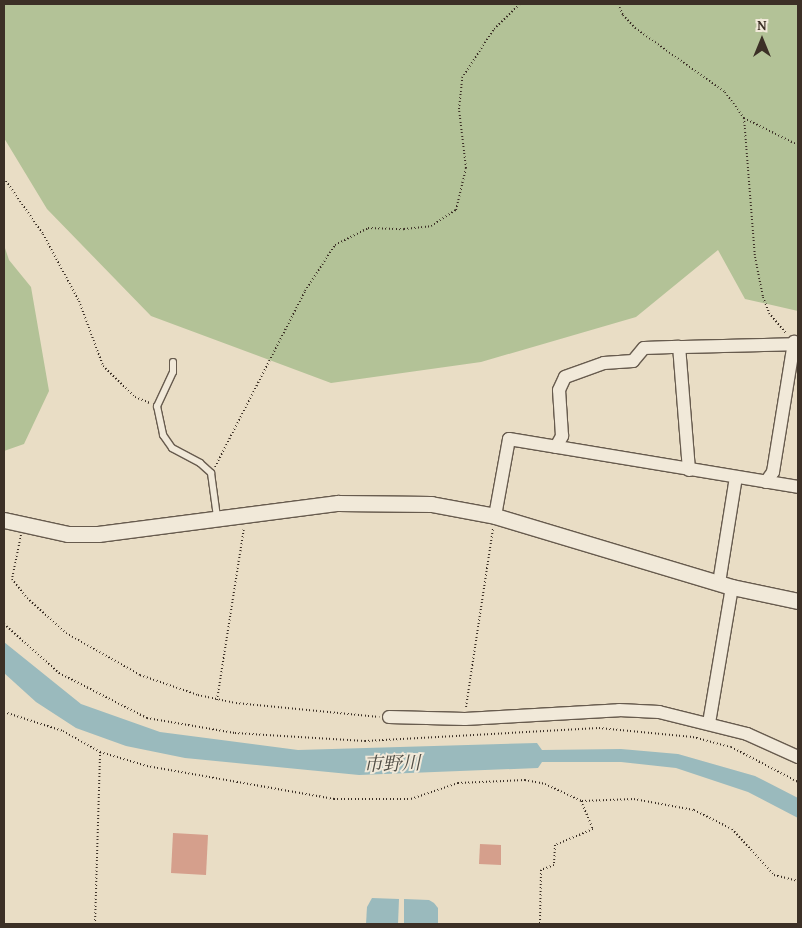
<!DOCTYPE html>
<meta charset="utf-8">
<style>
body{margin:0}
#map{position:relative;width:802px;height:928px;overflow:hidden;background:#e9ddc5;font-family:"Gentium Book Plus","Noto Serif JP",serif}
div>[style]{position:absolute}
.green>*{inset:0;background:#b3c297}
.water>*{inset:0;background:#9ababd}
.building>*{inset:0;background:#d59f8c}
.path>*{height:2px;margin-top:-1px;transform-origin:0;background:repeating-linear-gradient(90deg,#3c3026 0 1px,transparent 0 3.5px)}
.roads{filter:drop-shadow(1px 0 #675b4e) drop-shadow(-1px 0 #675b4e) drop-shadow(0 1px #675b4e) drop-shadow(0 -1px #675b4e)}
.service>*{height:6px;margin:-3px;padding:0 3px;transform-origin:3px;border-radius:3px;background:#f1e9d9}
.minor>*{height:12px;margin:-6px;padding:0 6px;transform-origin:6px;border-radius:6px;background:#f1e9d9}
.tertiary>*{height:15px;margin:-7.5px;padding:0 7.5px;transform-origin:7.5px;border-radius:7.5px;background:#f1e9d9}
span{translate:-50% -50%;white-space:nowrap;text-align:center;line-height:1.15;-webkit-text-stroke:4px #f1e9d9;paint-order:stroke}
.water-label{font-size:19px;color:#4f4c44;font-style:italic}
.frame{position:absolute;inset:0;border:5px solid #3c3026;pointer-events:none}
.north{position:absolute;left:737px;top:15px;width:50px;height:50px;-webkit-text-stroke:4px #f1e9d9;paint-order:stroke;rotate:0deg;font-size:14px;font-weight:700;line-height:20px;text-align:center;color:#3c3026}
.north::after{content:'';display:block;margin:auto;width:18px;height:22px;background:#3c3026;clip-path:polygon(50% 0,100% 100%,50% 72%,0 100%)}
</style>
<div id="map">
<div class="green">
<div style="clip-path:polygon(4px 4px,798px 4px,798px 311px,745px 299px,718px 250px,636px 317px,481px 362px,331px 383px,151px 316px,47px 209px,4px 138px)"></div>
<div style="clip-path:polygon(4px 245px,9px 260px,31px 287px,49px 391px,24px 444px,4px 451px)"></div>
</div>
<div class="water">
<div style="clip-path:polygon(4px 642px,81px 704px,160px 732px,298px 750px,537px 743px,542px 750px,621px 749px,678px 754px,755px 776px,798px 798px,798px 818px,748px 792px,676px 768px,621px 762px,542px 762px,538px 768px,359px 775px,185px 758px,126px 746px,76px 728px,36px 702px,4px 673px)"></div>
<div style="clip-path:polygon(372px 898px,399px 899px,398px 924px,366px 924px,367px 907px)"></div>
<div style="clip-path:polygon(404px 899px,429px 900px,434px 903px,438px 908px,438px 924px,404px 924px)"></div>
</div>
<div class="building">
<div style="clip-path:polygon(173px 833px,208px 835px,206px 875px,171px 873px)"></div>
<div style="clip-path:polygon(480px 844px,501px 845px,501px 865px,479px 864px)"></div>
</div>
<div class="path">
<div style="left:618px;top:4px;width:12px;rotate:66deg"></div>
<div style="left:623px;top:15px;width:18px;rotate:47deg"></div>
<div style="left:635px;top:28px;width:110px;rotate:35.4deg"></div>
<div style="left:725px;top:92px;width:32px;rotate:54deg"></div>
<div style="left:744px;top:118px;width:60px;rotate:26.6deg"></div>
<div style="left:744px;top:118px;width:139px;rotate:85.5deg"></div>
<div style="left:755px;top:257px;width:41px;rotate:78.7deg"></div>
<div style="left:763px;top:297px;width:17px;rotate:69deg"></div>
<div style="left:769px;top:313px;width:26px;rotate:50deg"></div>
<div style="left:4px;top:178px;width:68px;rotate:55.1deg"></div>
<div style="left:43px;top:234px;width:76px;rotate:61.8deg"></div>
<div style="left:79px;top:301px;width:69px;rotate:69.7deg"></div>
<div style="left:103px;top:366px;width:45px;rotate:44.1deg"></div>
<div style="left:135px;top:397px;width:16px;rotate:22deg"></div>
<div style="left:215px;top:467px;width:198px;rotate:-62.9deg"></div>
<div style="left:305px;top:291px;width:55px;rotate:-56.9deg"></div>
<div style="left:335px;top:245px;width:37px;rotate:-27deg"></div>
<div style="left:368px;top:228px;width:36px;rotate:2deg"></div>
<div style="left:404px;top:229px;width:27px;rotate:-6deg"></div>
<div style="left:431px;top:226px;width:30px;rotate:-33deg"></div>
<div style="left:456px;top:210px;width:43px;rotate:-76.6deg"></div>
<div style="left:466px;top:168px;width:59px;rotate:-96.8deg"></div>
<div style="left:459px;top:109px;width:31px;rotate:-84deg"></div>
<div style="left:462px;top:78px;width:59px;rotate:-56.9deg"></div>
<div style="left:494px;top:29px;width:36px;rotate:-44deg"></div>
<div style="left:21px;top:535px;width:45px;rotate:101.6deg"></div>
<div style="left:12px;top:579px;width:24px;rotate:52deg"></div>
<div style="left:27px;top:598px;width:52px;rotate:41.9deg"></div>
<div style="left:66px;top:633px;width:85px;rotate:29.6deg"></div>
<div style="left:140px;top:675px;width:61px;rotate:19deg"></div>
<div style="left:198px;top:695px;width:39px;rotate:12deg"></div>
<div style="left:236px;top:703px;width:144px;rotate:5.6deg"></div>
<div style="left:4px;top:624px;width:74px;rotate:41.7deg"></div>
<div style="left:59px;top:673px;width:99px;rotate:27.1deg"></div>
<div style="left:147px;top:718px;width:89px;rotate:9.7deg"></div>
<div style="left:235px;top:733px;width:130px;rotate:3.5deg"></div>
<div style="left:365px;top:741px;width:234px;rotate:-3.2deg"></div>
<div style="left:599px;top:728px;width:94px;rotate:5.5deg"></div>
<div style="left:693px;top:737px;width:39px;rotate:15deg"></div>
<div style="left:731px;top:747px;width:76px;rotate:27.6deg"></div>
<div style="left:217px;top:700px;width:175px;rotate:-81.1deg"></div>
<div style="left:466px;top:707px;width:180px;rotate:-81.4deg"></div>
<div style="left:4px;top:712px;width:62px;rotate:17.9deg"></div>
<div style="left:63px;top:731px;width:43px;rotate:29.6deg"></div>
<div style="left:100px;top:752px;width:49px;rotate:16.6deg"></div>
<div style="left:147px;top:766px;width:190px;rotate:10deg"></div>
<div style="left:334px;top:799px;width:77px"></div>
<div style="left:411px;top:799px;width:50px;rotate:-18.8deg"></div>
<div style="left:458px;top:783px;width:67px;rotate:-2.6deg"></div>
<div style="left:525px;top:780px;width:20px;rotate:11deg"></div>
<div style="left:545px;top:784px;width:40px;rotate:25deg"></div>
<div style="left:581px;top:801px;width:30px;rotate:67deg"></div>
<div style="left:593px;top:829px;width:41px;rotate:157.2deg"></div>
<div style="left:555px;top:845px;width:20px;rotate:93deg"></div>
<div style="left:554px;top:865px;width:14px;rotate:159deg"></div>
<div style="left:541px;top:870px;width:54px;rotate:91.1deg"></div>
<div style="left:582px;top:801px;width:52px;rotate:-2.2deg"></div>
<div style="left:634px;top:799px;width:61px;rotate:10.4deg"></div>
<div style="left:694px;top:810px;width:42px;rotate:26.6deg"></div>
<div style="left:732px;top:829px;width:62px;rotate:47.6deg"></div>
<div style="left:774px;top:875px;width:25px;rotate:14deg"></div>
<div style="left:95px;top:924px;width:172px;rotate:-88.3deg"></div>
</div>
<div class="roads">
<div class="service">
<div style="left:173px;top:362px;width:10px;rotate:90deg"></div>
<div style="left:173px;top:372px;width:38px;rotate:115deg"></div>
<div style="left:157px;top:406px;width:30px;rotate:78deg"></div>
<div style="left:163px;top:435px;width:16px;rotate:55deg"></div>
<div style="left:172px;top:448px;width:32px;rotate:28deg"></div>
<div style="left:200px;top:463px;width:15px;rotate:42deg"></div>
<div style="left:211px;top:473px;width:44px;rotate:82.2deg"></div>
</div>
<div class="minor">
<div style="left:556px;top:447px;width:13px;rotate:-61deg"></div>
<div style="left:562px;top:436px;width:46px;rotate:-93.7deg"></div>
<div style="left:559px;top:390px;width:14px;rotate:-65deg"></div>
<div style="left:565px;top:377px;width:41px;rotate:-19.7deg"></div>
<div style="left:604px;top:363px;width:29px;rotate:-4deg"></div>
<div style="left:633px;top:361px;width:17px;rotate:-50deg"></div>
<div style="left:644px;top:348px;width:35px;rotate:-2deg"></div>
<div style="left:689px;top:470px;width:123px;rotate:-94.6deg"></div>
<div style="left:679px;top:347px;width:119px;rotate:-1.4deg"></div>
<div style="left:766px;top:482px;width:12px;rotate:-55deg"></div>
<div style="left:773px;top:472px;width:132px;rotate:-80.8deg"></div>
<div style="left:495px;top:516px;width:78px;rotate:-79.7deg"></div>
<div style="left:509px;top:439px;width:293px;rotate:9.4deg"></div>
<div style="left:719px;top:583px;width:107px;rotate:-80.9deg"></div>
<div style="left:389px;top:717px;width:76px;rotate:1.5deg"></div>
<div style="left:465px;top:719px;width:154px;rotate:-3.3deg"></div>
<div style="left:619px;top:710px;width:40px;rotate:2.9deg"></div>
<div style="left:659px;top:712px;width:91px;rotate:14deg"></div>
<div style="left:747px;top:734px;width:56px;rotate:24.3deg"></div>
<div style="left:709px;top:723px;width:138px;rotate:-80.4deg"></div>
</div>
<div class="tertiary">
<div style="left:4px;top:520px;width:66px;rotate:12.3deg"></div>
<div style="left:68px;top:534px;width:30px"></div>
<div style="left:98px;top:534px;width:242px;rotate:-7.4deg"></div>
<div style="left:338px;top:503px;width:93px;rotate:0.6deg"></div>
<div style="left:431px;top:504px;width:65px;rotate:10.6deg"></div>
<div style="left:495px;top:516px;width:247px;rotate:16.7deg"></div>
<div style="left:732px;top:587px;width:67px;rotate:12deg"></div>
</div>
</div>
<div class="water-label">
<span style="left:392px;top:764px;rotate:-2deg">市野川</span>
</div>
<div class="frame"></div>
<div class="north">N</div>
</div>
